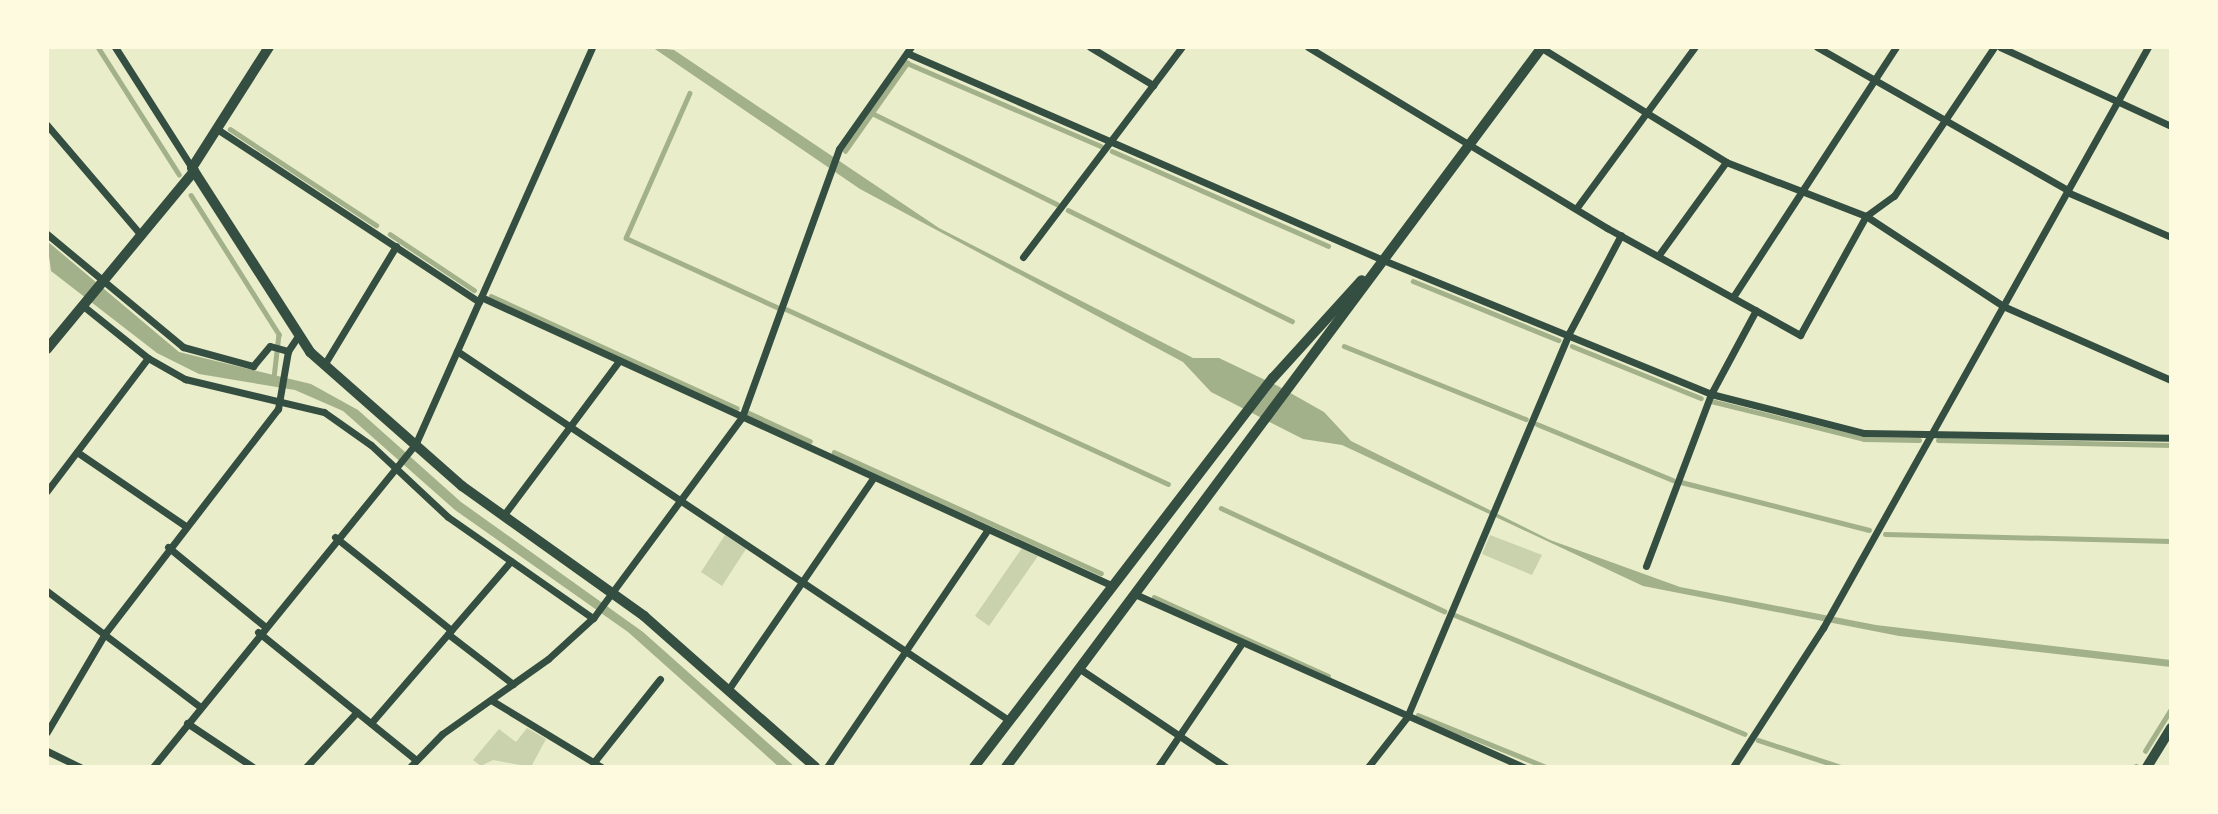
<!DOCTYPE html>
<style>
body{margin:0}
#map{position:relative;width:2218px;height:814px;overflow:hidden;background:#e9edc9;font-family:Lato,sans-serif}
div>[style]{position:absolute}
.green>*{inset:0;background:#cad2ad}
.water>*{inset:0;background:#a3b18a}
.stream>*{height:4.5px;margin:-2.25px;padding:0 2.25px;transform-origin:2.25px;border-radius:2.25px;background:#a3b18a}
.minor>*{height:7px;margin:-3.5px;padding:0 3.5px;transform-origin:3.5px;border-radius:3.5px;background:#344e41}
.tertiary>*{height:10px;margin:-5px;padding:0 5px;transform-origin:5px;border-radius:5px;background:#344e41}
span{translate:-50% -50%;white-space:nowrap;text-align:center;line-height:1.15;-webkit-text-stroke:7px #fefae0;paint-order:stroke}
.frame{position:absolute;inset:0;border:49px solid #fefae0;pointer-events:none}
</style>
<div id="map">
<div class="green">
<div style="clip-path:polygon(725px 535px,746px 549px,722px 586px,701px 572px)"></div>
<div style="clip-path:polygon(1490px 535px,1542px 555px,1532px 575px,1482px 554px)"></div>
<div style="clip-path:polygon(1022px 548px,1038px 556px,989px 626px,975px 616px)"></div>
<div style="clip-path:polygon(527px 728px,546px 739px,531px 767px,493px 760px,481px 766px,473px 760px,499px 729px,516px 742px)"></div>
</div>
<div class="water">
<div style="clip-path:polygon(652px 47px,674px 50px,939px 228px,1193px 358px,1219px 358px,1278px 386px,1324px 412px,1351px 441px,1550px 540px,1680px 587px,1876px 625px,2171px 660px,2171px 667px,1899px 636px,1643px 586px,1342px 445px,1303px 439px,1211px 392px,1183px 362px,860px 189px)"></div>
<div style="clip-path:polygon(47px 241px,179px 352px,311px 384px,358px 410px,461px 502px,643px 632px,795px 767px,779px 767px,628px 632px,455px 510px,343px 411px,295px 390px,199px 374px,157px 353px,51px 271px)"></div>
</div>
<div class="stream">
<div style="left:98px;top:47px;width:151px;rotate:57.5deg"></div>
<div style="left:690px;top:93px;width:158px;rotate:113.8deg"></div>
<div style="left:626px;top:238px;width:166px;rotate:24.6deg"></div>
<div style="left:872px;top:113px;width:206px;rotate:26.2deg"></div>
<div style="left:230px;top:129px;width:175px;rotate:33.3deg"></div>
<div style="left:845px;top:151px;width:108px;rotate:-54.8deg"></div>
<div style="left:907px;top:63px;width:211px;rotate:23.2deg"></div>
<div style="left:1112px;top:151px;width:236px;rotate:23.7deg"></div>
<div style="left:191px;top:195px;width:165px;rotate:57.7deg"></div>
<div style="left:279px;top:334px;width:44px;rotate:96.5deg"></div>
<div style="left:1068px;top:210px;width:250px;rotate:26.4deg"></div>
<div style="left:390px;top:234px;width:101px;rotate:33.7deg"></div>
<div style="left:1413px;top:281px;width:157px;rotate:22.1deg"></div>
<div style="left:491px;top:296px;width:270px;rotate:24.5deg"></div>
<div style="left:786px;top:309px;width:420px;rotate:24.6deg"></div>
<div style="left:1344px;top:346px;width:196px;rotate:21.9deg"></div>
<div style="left:1572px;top:346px;width:139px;rotate:22deg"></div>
<div style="left:1711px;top:401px;width:158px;rotate:13.9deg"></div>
<div style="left:1864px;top:439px;width:55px;rotate:1deg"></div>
<div style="left:749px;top:413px;width:67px;rotate:24.7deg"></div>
<div style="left:1537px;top:424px;width:147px;rotate:22.4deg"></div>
<div style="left:1938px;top:440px;width:233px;rotate:1.2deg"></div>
<div style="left:834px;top:452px;width:293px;rotate:24.4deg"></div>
<div style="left:1681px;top:482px;width:194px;rotate:14.3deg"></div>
<div style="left:1221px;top:508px;width:246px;rotate:24.8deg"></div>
<div style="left:1885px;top:534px;width:286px;rotate:1.4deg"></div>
<div style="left:1154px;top:597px;width:191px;rotate:24.4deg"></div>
<div style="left:1455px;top:615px;width:313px;rotate:22.3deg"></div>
<div style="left:1418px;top:715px;width:138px;rotate:22.1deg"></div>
<div style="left:1758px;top:740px;width:87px;rotate:18deg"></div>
<div style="left:2145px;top:751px;width:49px;rotate:-58.2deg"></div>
<div style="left:2135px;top:767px;width:1px;rotate:-45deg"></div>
</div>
<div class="minor">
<div style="left:115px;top:47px;width:143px;rotate:57.5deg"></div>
<div style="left:1090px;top:47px;width:74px;rotate:31.1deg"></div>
<div style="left:1308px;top:47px;width:350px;rotate:31.2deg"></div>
<div style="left:1607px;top:228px;width:221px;rotate:29deg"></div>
<div style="left:1800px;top:335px;width:136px;rotate:-61deg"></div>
<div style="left:1866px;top:216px;width:34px;rotate:-36deg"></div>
<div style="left:1894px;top:196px;width:179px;rotate:-56.1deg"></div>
<div style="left:1540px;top:47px;width:219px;rotate:31.7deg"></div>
<div style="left:1726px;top:162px;width:150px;rotate:21.1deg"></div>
<div style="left:1866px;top:216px;width:164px;rotate:33.3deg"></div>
<div style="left:2003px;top:306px;width:184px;rotate:23.8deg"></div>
<div style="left:1817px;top:47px;width:289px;rotate:29.7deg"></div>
<div style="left:2000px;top:47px;width:188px;rotate:24.8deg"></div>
<div style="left:907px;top:53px;width:519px;rotate:23.5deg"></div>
<div style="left:1383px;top:260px;width:354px;rotate:22.2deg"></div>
<div style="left:1711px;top:394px;width:158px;rotate:14.3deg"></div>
<div style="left:1864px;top:433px;width:307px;rotate:0.9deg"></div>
<div style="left:47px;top:125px;width:145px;rotate:49.5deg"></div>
<div style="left:217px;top:129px;width:314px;rotate:33.4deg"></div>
<div style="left:2067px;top:192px;width:113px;rotate:23.4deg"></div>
<div style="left:1578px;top:206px;width:197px;rotate:-53.7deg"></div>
<div style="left:47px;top:234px;width:177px;rotate:39.7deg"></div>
<div style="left:183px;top:347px;width:73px;rotate:15.2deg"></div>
<div style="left:253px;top:366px;width:26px;rotate:-50deg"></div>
<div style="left:270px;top:346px;width:19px;rotate:16deg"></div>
<div style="left:1658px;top:256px;width:116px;rotate:-54.1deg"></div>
<div style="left:1023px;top:257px;width:263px;rotate:-52.9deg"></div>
<div style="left:481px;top:297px;width:695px;rotate:24.57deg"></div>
<div style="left:1733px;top:297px;width:298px;rotate:-56.9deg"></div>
<div style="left:82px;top:305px;width:85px;rotate:38.8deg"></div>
<div style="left:148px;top:358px;width:43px;rotate:29.6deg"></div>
<div style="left:185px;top:379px;width:143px;rotate:13.4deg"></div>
<div style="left:324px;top:412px;width:57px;rotate:35.1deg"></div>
<div style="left:371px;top:445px;width:105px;rotate:43.1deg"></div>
<div style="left:448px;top:517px;width:177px;rotate:34.9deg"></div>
<div style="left:457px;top:351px;width:662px;rotate:33.79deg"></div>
<div style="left:324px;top:365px;width:139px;rotate:-58.8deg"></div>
<div style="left:77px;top:452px;width:130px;rotate:34.3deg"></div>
<div style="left:47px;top:491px;width:167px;rotate:-52.8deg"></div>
<div style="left:503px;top:516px;width:194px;rotate:-53.2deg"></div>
<div style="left:335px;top:537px;width:149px;rotate:38.7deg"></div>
<div style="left:168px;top:547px;width:123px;rotate:39.4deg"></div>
<div style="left:1646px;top:566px;width:184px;rotate:-69.3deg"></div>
<div style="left:1711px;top:394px;width:95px;rotate:-61.8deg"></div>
<div style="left:47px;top:591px;width:191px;rotate:37.1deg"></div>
<div style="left:1137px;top:595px;width:424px;rotate:24deg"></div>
<div style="left:258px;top:632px;width:203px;rotate:39deg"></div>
<div style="left:448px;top:634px;width:82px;rotate:37.6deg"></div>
<div style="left:1080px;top:669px;width:176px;rotate:33.9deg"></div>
<div style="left:728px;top:690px;width:258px;rotate:-55.6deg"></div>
<div style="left:491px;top:700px;width:129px;rotate:31.3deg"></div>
<div style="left:187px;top:723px;width:79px;rotate:33.7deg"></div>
<div style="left:371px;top:723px;width:214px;rotate:-49.2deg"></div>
<div style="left:47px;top:732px;width:116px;rotate:-59.5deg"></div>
<div style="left:106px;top:632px;width:282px;rotate:-52.4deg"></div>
<div style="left:278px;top:409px;width:59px;rotate:-80.2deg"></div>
<div style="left:288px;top:351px;width:18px;rotate:-56deg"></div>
<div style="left:47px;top:751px;width:37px;rotate:26deg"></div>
<div style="left:594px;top:762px;width:106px;rotate:-51.5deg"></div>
<div style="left:153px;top:767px;width:417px;rotate:-50.9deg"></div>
<div style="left:416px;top:443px;width:433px;rotate:-66deg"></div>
<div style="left:306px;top:767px;width:75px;rotate:-47.2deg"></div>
<div style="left:410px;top:767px;width:46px;rotate:-45.9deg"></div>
<div style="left:442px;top:734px;width:130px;rotate:-35.3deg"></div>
<div style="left:548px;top:659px;width:62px;rotate:-42.4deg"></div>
<div style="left:594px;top:617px;width:249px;rotate:-53.5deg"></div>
<div style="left:742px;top:417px;width:285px;rotate:-70.1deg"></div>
<div style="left:839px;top:149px;width:125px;rotate:-54.8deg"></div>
<div style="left:827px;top:767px;width:287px;rotate:-55.9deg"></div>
<div style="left:1158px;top:767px;width:150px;rotate:-55.9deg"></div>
<div style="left:1368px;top:767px;width:63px;rotate:-52deg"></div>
<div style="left:1407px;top:717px;width:415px;rotate:-67.1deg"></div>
<div style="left:1568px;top:335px;width:113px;rotate:-62.1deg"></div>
<div style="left:1733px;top:767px;width:166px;rotate:-57.1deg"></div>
<div style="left:1823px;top:628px;width:666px;rotate:-60.78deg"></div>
</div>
<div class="tertiary">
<div style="left:269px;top:47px;width:143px;rotate:122.5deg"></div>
<div style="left:192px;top:168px;width:219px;rotate:57.3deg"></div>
<div style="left:310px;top:352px;width:203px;rotate:41.4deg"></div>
<div style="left:462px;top:486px;width:224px;rotate:35.5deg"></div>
<div style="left:644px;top:616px;width:228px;rotate:41.4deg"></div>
<div style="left:47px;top:349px;width:231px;rotate:-50.4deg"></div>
<div style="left:974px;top:767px;width:491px;rotate:-52.5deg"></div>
<div style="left:1273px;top:378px;width:132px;rotate:-47.8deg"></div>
<div style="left:1006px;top:767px;width:898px;rotate:-53.33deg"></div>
<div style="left:2147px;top:767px;width:46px;rotate:-58.4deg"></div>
</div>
<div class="frame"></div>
</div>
